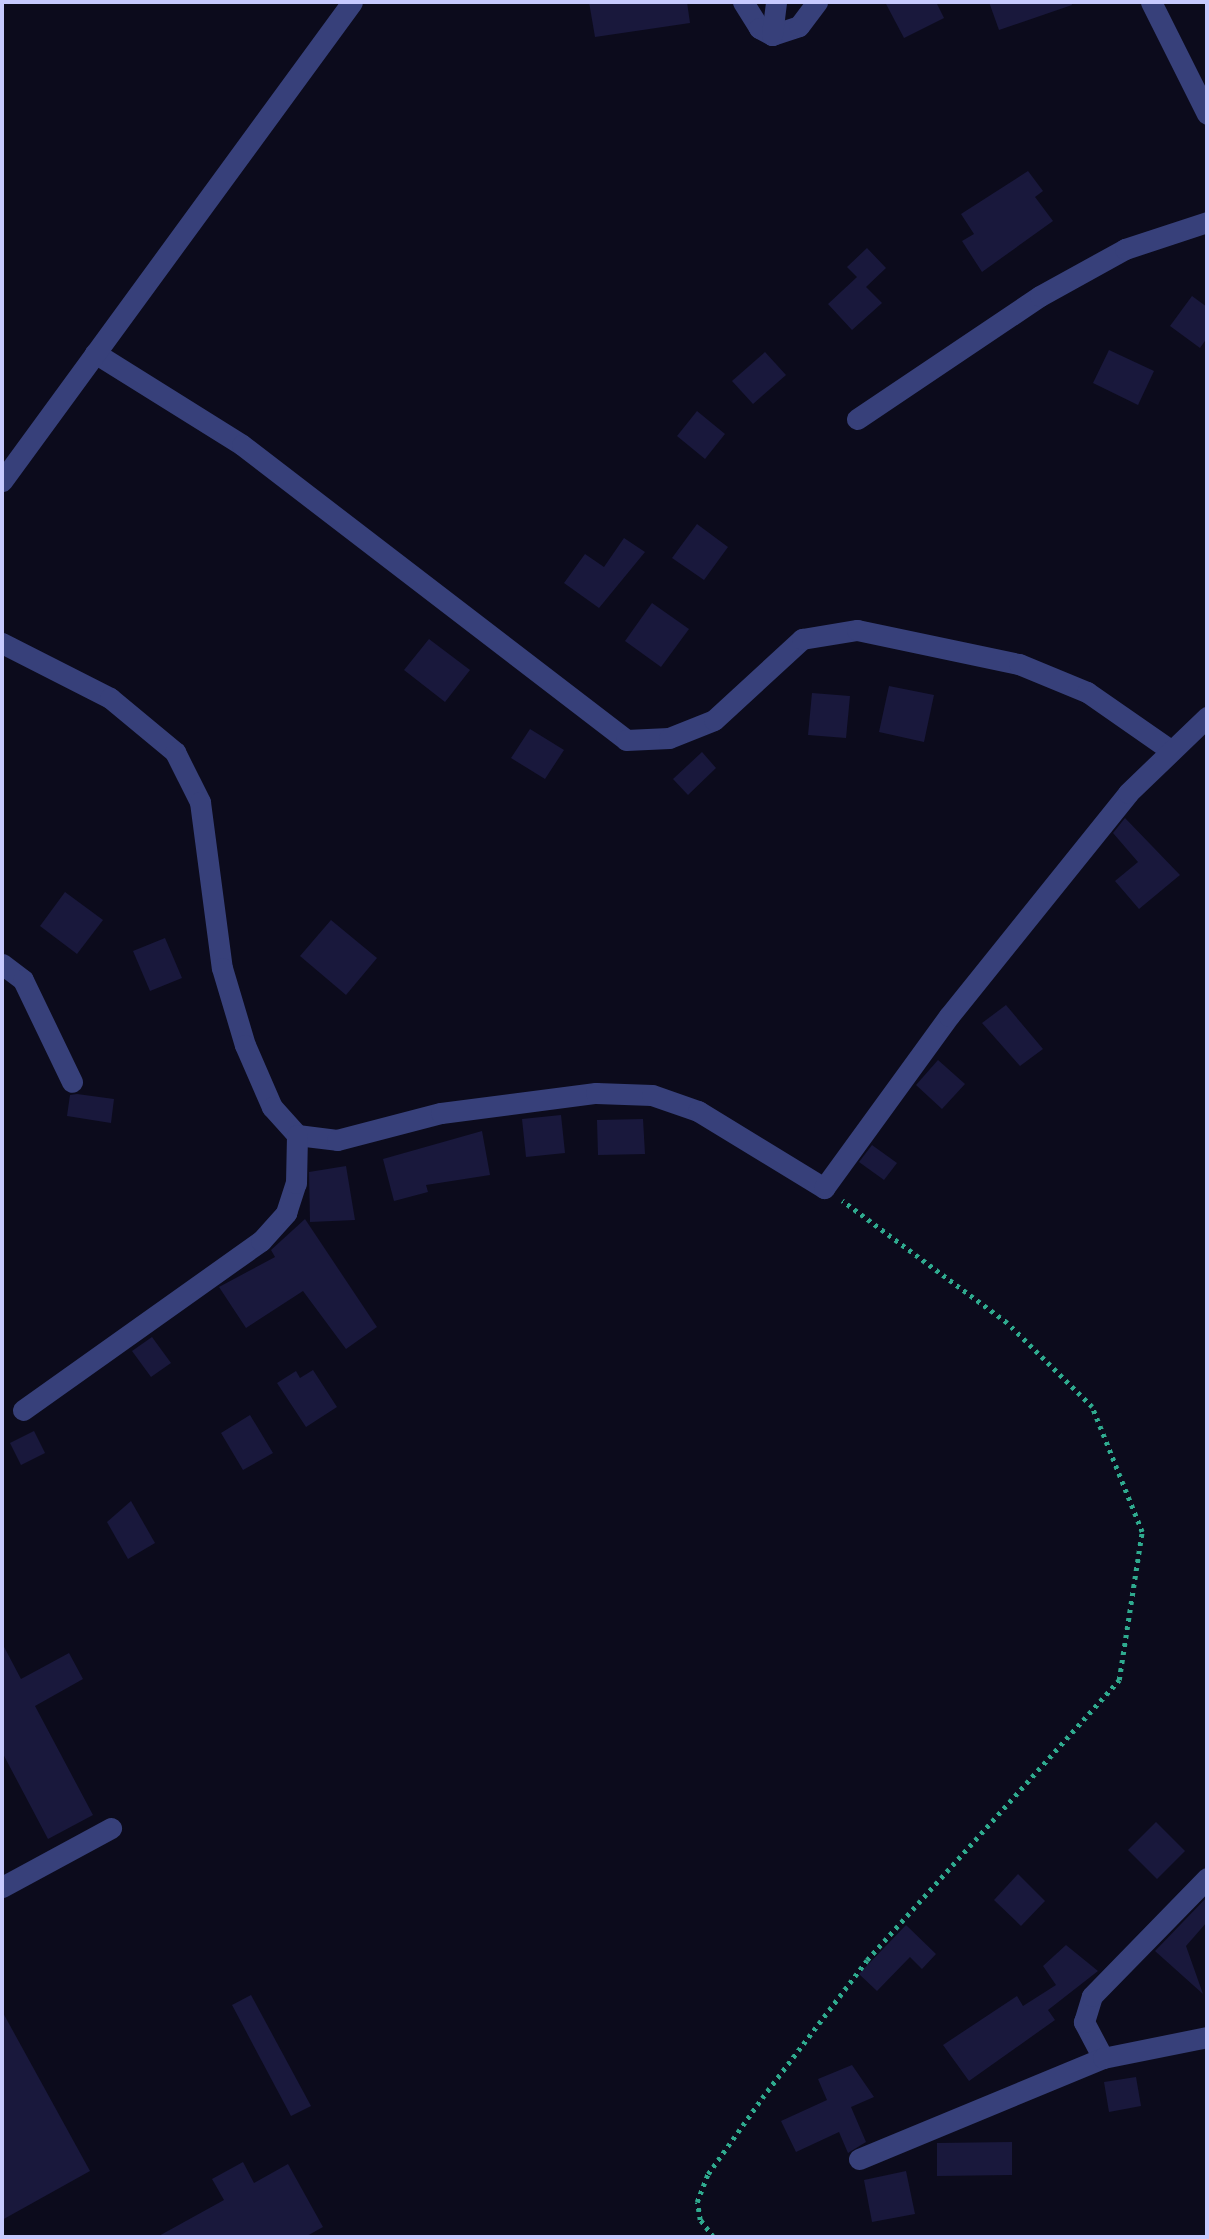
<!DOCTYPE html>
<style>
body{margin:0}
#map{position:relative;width:1209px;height:2239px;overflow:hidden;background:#0c0b1c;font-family:"Public Sans",sans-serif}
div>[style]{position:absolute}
.building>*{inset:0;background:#19183c}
.path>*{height:4.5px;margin-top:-2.25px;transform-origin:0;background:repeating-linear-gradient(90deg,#2fab8f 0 3.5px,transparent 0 8.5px)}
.minor>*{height:21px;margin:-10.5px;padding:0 10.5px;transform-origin:10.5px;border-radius:10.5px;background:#37407a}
span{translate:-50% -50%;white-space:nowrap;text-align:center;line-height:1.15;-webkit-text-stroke:7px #0c0b1c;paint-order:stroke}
.frame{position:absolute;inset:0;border:4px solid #c7cafe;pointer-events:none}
</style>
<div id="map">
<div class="building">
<div style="clip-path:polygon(589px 2px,687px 2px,690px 23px,595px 37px)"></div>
<div style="clip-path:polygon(885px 2px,936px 2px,944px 18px,904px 38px)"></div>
<div style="clip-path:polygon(989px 2px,1071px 2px,1072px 5px,999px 30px)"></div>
<div style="clip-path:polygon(1028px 171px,1043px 191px,1035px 197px,1053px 221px,982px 272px,962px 241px,974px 234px,961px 214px)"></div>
<div style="clip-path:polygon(867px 248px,886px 268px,866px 287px,882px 303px,852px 330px,828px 304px,857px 277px,847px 267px)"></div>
<div style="clip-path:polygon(1192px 296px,1207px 307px,1207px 338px,1200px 348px,1170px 326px)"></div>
<div style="clip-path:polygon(1109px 350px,1154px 371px,1138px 405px,1093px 383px)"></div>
<div style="clip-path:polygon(765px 352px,786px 375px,753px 404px,732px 381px)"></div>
<div style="clip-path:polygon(697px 411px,725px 434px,705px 459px,677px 436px)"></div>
<div style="clip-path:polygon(697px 524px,728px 547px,704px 580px,672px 558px)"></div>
<div style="clip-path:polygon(624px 538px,645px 552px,599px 608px,564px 583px,585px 554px,604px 567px)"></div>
<div style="clip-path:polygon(652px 603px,689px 629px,661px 667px,625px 641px)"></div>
<div style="clip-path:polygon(429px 639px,470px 670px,445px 702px,404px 670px)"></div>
<div style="clip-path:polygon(889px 686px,934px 695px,924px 742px,879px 732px)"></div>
<div style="clip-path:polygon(812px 693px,850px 696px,846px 738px,808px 735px)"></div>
<div style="clip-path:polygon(530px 729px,564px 750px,545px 779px,511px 758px)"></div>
<div style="clip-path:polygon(702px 752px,716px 768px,688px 795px,673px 779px)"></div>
<div style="clip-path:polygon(1125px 818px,1180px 875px,1139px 909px,1115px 881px,1138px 862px,1113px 833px)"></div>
<div style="clip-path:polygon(65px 892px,103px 920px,77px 954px,40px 926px)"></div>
<div style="clip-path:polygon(331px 920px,377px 958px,346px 995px,300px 956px)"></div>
<div style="clip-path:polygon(165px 938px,182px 978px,150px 991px,133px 951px)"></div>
<div style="clip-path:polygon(1006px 1005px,1043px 1049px,1020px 1066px,982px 1023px)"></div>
<div style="clip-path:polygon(938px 1060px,965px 1084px,942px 1109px,916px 1085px)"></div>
<div style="clip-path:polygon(77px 1094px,114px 1099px,111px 1123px,67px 1116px,70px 1095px)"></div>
<div style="clip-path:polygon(561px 1115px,565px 1153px,526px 1157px,522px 1119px)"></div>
<div style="clip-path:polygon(643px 1119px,645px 1154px,598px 1155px,597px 1120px)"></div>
<div style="clip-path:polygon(482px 1131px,490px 1175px,426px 1185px,428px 1192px,394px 1201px,383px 1159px)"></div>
<div style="clip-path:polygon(872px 1145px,897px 1163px,884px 1180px,859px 1162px)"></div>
<div style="clip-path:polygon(346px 1166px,355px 1220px,310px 1222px,309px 1172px)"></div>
<div style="clip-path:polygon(305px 1219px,377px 1327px,346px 1349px,303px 1291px,246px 1328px,219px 1287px,275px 1257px,271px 1250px)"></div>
<div style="clip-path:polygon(152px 1337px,171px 1363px,151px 1377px,132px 1351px)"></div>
<div style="clip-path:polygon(313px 1370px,337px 1407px,306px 1427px,277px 1383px,296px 1371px,300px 1378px)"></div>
<div style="clip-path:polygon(250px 1415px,273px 1453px,243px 1470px,221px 1433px)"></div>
<div style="clip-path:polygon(34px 1431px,45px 1453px,21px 1465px,10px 1443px)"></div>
<div style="clip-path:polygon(131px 1501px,155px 1543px,128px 1559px,107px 1522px)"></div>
<div style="clip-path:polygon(2px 1643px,21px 1679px,69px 1653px,83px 1679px,35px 1706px,93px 1815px,48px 1839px,2px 1752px)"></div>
<div style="clip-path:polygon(1156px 1822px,1185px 1851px,1157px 1879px,1128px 1850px)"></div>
<div style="clip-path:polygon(1018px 1874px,1045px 1901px,1021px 1926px,994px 1900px)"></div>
<div style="clip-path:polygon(1207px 1897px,1207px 1922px,1186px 1946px,1203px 1994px,1155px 1951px)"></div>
<div style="clip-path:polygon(906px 1925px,936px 1954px,922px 1969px,910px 1957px,877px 1991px,859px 1974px)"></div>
<div style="clip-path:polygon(1066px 1945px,1098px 1971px,1048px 2010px,1055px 2020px,969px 2081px,943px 2045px,1017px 1996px,1023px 2006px,1056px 1985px,1043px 1966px)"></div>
<div style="clip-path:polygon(251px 1995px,311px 2106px,291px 2116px,232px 2005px)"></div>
<div style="clip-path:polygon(2px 2011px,90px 2171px,2px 2220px)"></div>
<div style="clip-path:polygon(852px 2065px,874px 2097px,851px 2107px,866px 2142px,848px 2153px,839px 2132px,796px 2152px,781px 2121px,827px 2100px,818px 2079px)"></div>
<div style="clip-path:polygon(1136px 2077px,1141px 2106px,1109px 2112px,1104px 2082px)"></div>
<div style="clip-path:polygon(1012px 2142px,1012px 2175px,937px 2176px,937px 2143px)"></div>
<div style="clip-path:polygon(243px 2162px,254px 2183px,288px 2164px,323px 2227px,305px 2237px,157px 2237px,224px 2200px,212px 2179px)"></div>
<div style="clip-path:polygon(906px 2171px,915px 2214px,872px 2222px,864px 2180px)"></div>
</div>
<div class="path">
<div style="left:713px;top:2237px;width:21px;rotate:-127deg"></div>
<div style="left:700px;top:2220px;width:18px;rotate:-99deg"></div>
<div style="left:697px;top:2202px;width:30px;rotate:-69deg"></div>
<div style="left:708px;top:2174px;width:93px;rotate:-54.6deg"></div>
<div style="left:762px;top:2098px;width:173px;rotate:-52.7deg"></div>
<div style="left:867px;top:1960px;width:377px;rotate:-48deg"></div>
<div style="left:1119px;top:1680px;width:150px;rotate:-81.2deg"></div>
<div style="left:1142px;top:1532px;width:135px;rotate:-111.8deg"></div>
<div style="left:1092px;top:1407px;width:120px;rotate:-135.3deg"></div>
<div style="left:1007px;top:1323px;width:205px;rotate:-143.5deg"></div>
</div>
<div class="minor">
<div style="left:743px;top:2px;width:31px;rotate:58deg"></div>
<div style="left:759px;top:28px;width:15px;rotate:28deg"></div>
<div style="left:772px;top:35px;width:28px;rotate:-18deg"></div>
<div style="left:799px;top:26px;width:30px;rotate:-53deg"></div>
<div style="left:1151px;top:2px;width:125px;rotate:63.4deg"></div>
<div style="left:772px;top:35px;width:33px;rotate:-83deg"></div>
<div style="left:95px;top:353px;width:173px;rotate:32deg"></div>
<div style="left:242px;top:445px;width:484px;rotate:37.5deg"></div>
<div style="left:626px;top:740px;width:43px;rotate:-2.7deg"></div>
<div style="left:669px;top:738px;width:48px;rotate:-21.8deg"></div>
<div style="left:714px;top:720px;width:120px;rotate:-42.6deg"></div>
<div style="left:802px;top:639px;width:56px;rotate:-9.3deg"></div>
<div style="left:857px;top:630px;width:166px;rotate:11.9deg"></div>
<div style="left:1019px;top:664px;width:74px;rotate:22.4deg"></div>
<div style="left:1087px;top:692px;width:100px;rotate:34.8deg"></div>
<div style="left:857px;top:419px;width:220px;rotate:-33.9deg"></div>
<div style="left:1040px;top:296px;width:97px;rotate:-28.9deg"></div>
<div style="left:1125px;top:249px;width:86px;rotate:-18.2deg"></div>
<div style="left:2px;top:481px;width:593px;rotate:-53.84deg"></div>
<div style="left:2px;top:643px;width:121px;rotate:27deg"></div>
<div style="left:110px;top:698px;width:85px;rotate:39.7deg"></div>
<div style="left:175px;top:752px;width:56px;rotate:63.4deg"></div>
<div style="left:200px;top:802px;width:167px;rotate:82.5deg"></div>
<div style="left:222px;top:968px;width:80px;rotate:73.4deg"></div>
<div style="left:245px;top:1045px;width:68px;rotate:66.5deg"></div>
<div style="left:272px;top:1107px;width:38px;rotate:48deg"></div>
<div style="left:297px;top:1135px;width:40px;rotate:7.1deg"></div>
<div style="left:337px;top:1140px;width:107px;rotate:-14.6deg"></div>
<div style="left:441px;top:1113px;width:156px;rotate:-7.4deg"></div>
<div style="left:596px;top:1093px;width:56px;rotate:2deg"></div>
<div style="left:652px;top:1095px;width:49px;rotate:19.2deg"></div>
<div style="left:698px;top:1111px;width:148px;rotate:31.4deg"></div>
<div style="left:824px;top:1188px;width:213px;rotate:-54deg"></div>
<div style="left:949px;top:1016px;width:286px;rotate:-51.2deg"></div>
<div style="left:1128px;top:793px;width:110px;rotate:-43.9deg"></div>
<div style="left:2px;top:964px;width:26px;rotate:37deg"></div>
<div style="left:23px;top:980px;width:113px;rotate:64.3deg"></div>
<div style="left:23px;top:1410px;width:292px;rotate:-35.4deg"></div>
<div style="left:261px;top:1241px;width:38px;rotate:-48deg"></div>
<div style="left:286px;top:1213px;width:32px;rotate:-72deg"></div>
<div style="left:296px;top:1183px;width:48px;rotate:-88.8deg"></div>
<div style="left:2px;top:1887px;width:124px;rotate:-28.4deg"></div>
<div style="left:1103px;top:2058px;width:41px;rotate:-117.8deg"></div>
<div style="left:1084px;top:2022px;width:27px;rotate:-73deg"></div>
<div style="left:1092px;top:1996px;width:165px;rotate:-45.7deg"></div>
<div style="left:859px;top:2159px;width:264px;rotate:-22.5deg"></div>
<div style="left:1103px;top:2058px;width:106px;rotate:-11.4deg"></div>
</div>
<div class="frame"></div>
</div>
